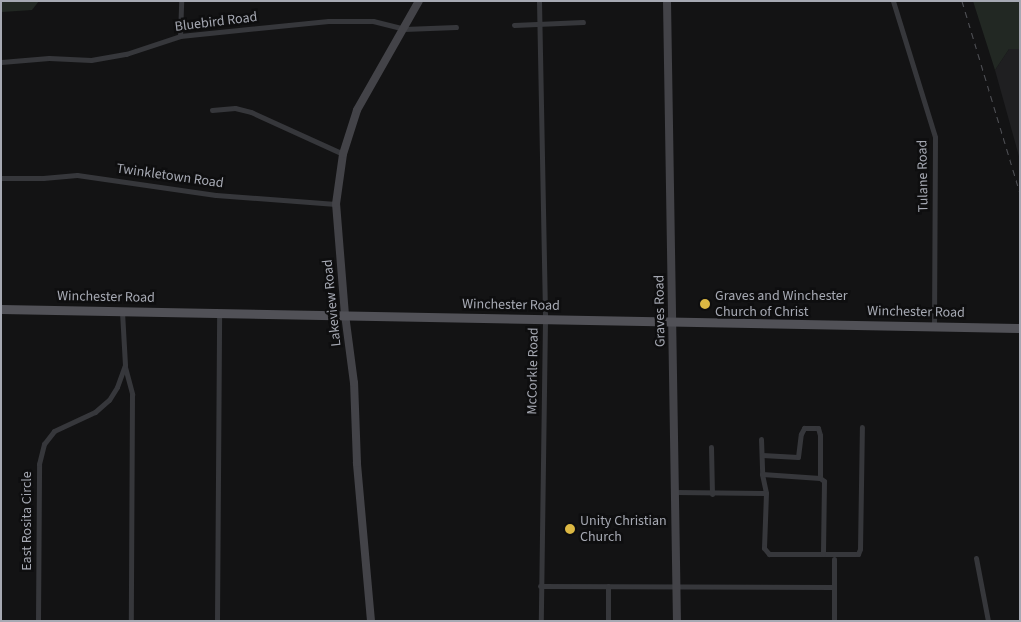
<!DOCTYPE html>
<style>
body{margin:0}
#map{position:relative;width:1021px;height:622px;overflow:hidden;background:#131314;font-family:"Source Sans 3",sans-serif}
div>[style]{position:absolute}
.built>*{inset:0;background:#1f1f21}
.green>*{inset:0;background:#222823}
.street>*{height:5px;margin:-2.5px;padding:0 2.5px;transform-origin:2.5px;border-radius:2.5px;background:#36373b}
.secondary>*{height:8px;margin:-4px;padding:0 4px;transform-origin:4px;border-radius:4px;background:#434348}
.primary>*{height:9px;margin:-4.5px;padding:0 4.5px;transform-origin:4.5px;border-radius:4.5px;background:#515157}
.rail>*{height:1px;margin-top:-0.5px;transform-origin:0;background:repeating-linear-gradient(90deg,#4f5055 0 6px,transparent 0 11px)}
.dots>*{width:14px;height:14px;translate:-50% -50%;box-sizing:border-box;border:2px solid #0e0e0f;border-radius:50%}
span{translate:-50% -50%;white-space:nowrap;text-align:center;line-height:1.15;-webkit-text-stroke:5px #0e0e0f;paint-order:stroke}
.street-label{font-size:14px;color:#a6a9b3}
.poi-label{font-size:14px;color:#a6a9b3}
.left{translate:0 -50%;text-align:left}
.frame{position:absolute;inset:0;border:2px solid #a6a9b3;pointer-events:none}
</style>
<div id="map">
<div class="built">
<div style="clip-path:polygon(1009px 49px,1020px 49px,1020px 160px,995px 70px)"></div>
</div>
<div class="green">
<div style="clip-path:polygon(1px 1px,39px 1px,32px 10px,2px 12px)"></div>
<div style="clip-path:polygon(973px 1px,1020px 1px,1020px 49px,1009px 49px,995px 70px)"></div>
</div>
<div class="street">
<div style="left:539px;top:1px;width:319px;rotate:88.9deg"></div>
<div style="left:545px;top:320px;width:301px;rotate:90.8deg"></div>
<div style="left:893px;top:1px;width:142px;rotate:72.8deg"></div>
<div style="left:935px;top:137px;width:189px;rotate:90.3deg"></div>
<div style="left:514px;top:25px;width:69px;rotate:-2.5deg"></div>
<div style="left:180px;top:36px;width:35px;rotate:-88deg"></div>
<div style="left:1px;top:62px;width:48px;rotate:-4.8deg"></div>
<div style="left:49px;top:58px;width:42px;rotate:2.7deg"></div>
<div style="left:91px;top:60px;width:36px;rotate:-10deg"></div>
<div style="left:126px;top:54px;width:57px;rotate:-18.4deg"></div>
<div style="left:180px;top:36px;width:149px;rotate:-5.8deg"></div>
<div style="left:328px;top:21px;width:45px"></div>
<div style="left:373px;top:21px;width:32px;rotate:14deg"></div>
<div style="left:404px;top:29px;width:52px;rotate:-2.2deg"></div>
<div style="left:212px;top:110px;width:23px;rotate:-5deg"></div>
<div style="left:235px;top:108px;width:16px;rotate:14deg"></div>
<div style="left:251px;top:112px;width:101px;rotate:24.5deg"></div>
<div style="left:1px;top:178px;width:42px"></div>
<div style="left:43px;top:178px;width:34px;rotate:-5deg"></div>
<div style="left:77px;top:175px;width:140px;rotate:8.2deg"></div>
<div style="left:216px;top:195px;width:120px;rotate:4.3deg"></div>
<div style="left:125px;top:367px;width:28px;rotate:75deg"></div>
<div style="left:132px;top:394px;width:227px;rotate:90.3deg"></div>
<div style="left:761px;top:439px;width:35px;rotate:88deg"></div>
<div style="left:762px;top:474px;width:19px;rotate:78deg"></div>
<div style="left:766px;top:493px;width:55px;rotate:92.1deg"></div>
<div style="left:764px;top:548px;width:8px;rotate:50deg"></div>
<div style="left:769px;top:554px;width:89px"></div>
<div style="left:858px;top:554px;width:5px;rotate:-68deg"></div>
<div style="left:860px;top:549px;width:122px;rotate:-89.1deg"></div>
<div style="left:711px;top:447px;width:47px;rotate:88.8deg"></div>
<div style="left:762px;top:455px;width:36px;rotate:3deg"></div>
<div style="left:798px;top:457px;width:23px;rotate:-83deg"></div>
<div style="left:801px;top:434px;width:7px;rotate:-63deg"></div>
<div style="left:804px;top:428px;width:14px"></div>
<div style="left:818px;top:428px;width:7px;rotate:74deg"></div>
<div style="left:820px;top:435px;width:43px;rotate:90deg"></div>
<div style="left:820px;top:478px;width:5px;rotate:37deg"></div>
<div style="left:824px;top:481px;width:73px;rotate:90.8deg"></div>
<div style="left:762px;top:474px;width:58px;rotate:3.9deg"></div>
<div style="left:675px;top:492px;width:91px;rotate:0.6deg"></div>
<div style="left:976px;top:558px;width:64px;rotate:79.2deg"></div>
<div style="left:540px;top:586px;width:294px;rotate:0.2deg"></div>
<div style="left:608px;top:586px;width:35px;rotate:90deg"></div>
<div style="left:38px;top:621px;width:157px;rotate:-89.6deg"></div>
<div style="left:39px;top:464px;width:21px;rotate:-76deg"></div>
<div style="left:44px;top:444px;width:16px;rotate:-52deg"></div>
<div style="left:54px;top:431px;width:45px;rotate:-24.9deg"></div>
<div style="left:95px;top:412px;width:18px;rotate:-41deg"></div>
<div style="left:109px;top:400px;width:15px;rotate:-58deg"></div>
<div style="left:117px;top:387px;width:23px;rotate:-70deg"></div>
<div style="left:125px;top:365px;width:54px;rotate:-93.2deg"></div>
<div style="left:217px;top:621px;width:308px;rotate:-89.6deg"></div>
<div style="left:834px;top:621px;width:62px;rotate:-90deg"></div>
</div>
<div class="secondary">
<div style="left:667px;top:1px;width:620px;rotate:89.08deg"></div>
<div style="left:371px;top:621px;width:159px;rotate:-95.1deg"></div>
<div style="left:357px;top:463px;width:80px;rotate:-92.1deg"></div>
<div style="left:354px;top:383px;width:69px;rotate:-97.5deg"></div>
<div style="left:345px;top:315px;width:111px;rotate:-94.6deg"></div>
<div style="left:336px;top:204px;width:50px;rotate:-82deg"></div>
<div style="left:343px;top:154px;width:46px;rotate:-72.3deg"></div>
<div style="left:357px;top:110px;width:125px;rotate:-60.4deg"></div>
</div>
<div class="primary">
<div style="left:1px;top:309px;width:1019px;rotate:1.07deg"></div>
</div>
<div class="rail">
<div style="left:962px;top:1px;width:201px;rotate:73.2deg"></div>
</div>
<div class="dots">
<div style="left:705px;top:304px;background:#dcb843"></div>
<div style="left:570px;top:529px;background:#dcb843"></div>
</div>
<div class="street-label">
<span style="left:216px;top:22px;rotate:-7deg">Bluebird Road</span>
<span style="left:170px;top:176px;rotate:8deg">Twinkletown Road</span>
<span style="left:923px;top:176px;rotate:-91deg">Tulane Road</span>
<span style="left:106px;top:297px;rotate:1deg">Winchester Road</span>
<span style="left:332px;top:303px;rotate:-96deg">Lakeview Road</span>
<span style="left:511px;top:305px;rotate:1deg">Winchester Road</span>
<span style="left:660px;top:311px;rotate:-91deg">Graves Road</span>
<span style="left:916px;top:312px;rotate:1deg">Winchester Road</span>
<span style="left:533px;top:371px;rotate:-89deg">McCorkle Road</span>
<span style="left:27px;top:521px;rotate:-90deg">East Rosita Circle</span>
</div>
<div class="poi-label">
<span class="left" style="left:715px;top:304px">Graves and Winchester<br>Church of Christ</span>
<span class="left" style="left:580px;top:529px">Unity Christian<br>Church</span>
</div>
<div class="frame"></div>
</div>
